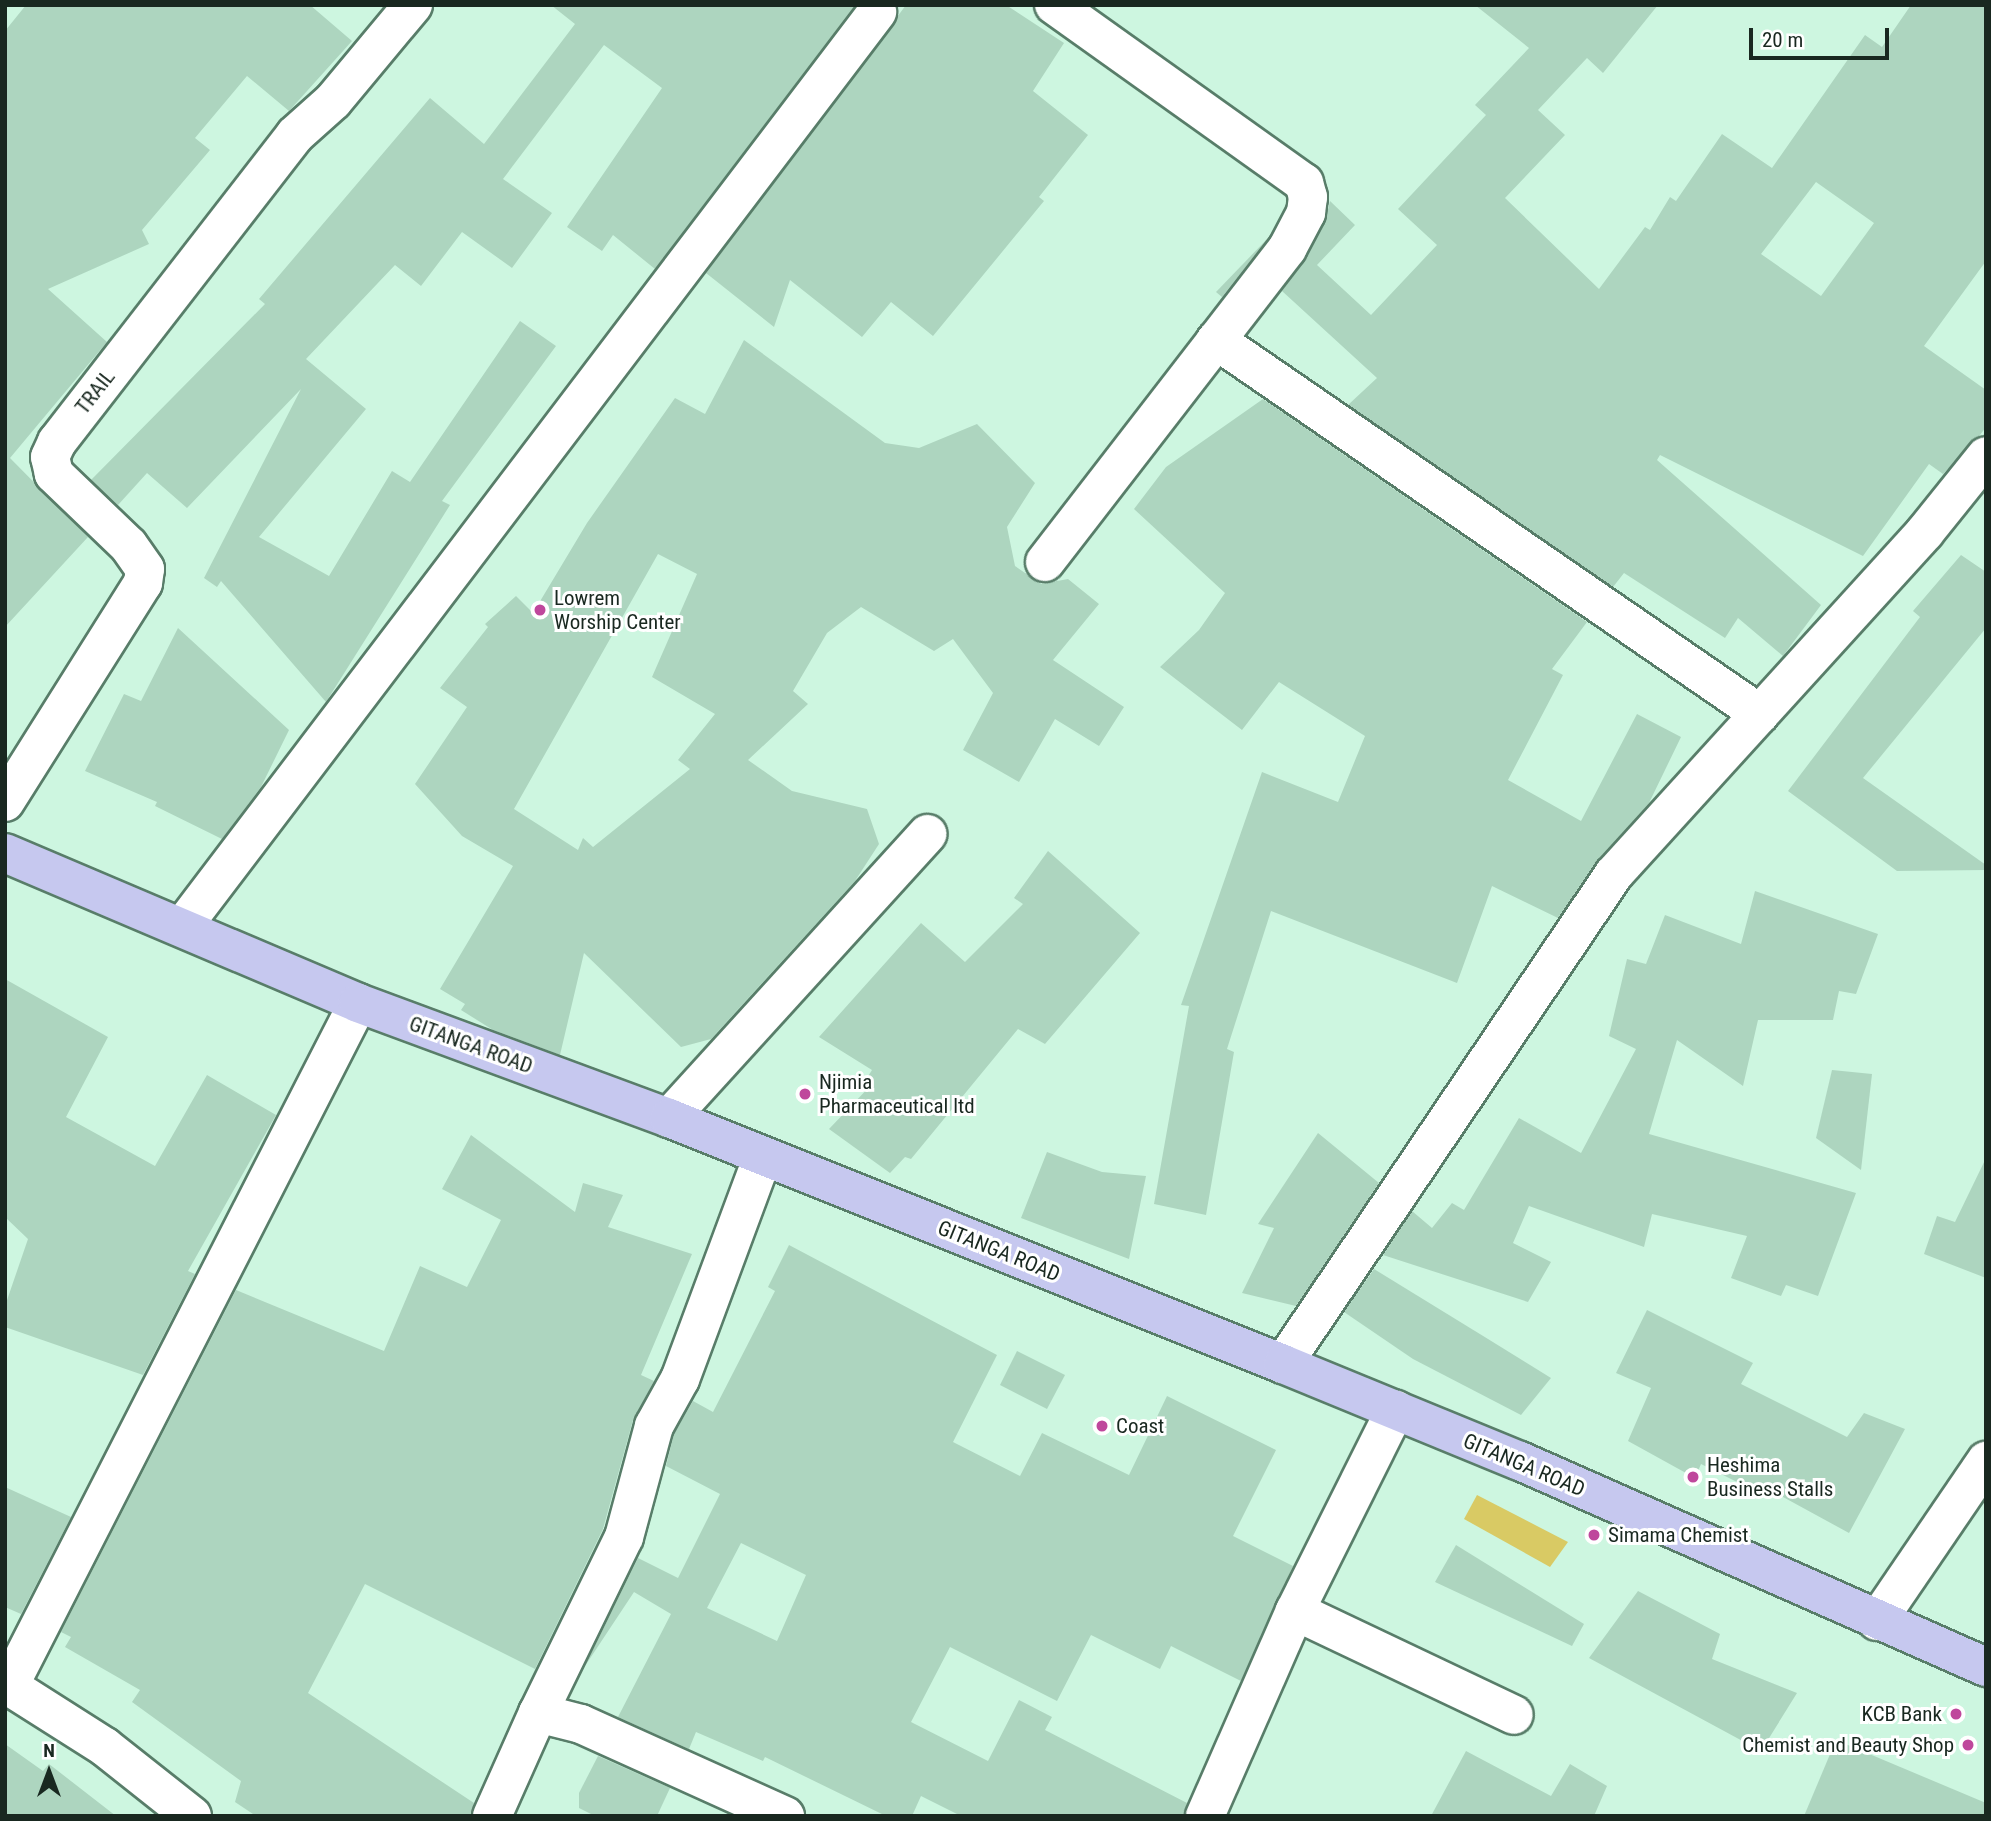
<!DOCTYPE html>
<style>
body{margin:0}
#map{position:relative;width:1991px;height:1821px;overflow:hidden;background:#cdf6e0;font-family:"Roboto Condensed",sans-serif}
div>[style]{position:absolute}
.green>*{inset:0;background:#d9ca64}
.building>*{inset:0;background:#add5bf}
.roads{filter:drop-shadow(2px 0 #587d69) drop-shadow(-2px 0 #587d69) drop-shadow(0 2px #587d69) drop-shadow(0 -2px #587d69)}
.minor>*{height:38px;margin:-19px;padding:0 19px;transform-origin:19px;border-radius:19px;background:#fff}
.major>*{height:38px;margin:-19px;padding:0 19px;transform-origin:19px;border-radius:19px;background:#c6c8ef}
.dots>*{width:19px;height:19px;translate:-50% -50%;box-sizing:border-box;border:4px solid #fff;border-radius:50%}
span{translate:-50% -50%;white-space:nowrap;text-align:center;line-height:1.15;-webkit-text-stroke:6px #fff;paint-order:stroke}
.street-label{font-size:21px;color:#192820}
.poi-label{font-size:21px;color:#192820}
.left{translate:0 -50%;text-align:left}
.right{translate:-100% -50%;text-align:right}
.frame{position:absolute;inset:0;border:7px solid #192820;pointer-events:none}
.north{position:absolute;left:14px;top:1737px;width:70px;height:70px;-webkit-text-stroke:5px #fff;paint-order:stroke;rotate:0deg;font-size:19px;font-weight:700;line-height:28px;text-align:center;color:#192820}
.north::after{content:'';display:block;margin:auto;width:24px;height:32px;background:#192820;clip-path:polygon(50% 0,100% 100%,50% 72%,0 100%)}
.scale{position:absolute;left:1749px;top:28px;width:140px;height:32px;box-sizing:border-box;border:4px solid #192820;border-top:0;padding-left:9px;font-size:21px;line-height:24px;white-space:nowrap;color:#192820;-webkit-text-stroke:5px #fff;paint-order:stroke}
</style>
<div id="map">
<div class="green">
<div style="clip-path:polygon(1477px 1495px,1568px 1542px,1550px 1567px,1464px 1519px)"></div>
</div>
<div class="building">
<div style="clip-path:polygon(26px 5px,310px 5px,352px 41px,289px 111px,247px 76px,195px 138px,210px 150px,142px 230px,149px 244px,48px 289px,107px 342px,10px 458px,88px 537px,5px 627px,5px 31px)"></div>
<div style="clip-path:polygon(551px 5px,855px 5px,655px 269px,613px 235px,602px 251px,567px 227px,662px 88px,604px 45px,503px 179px,552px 213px,512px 268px,462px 232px,421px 286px,395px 265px,306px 359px,366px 409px,259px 537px,329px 576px,392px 471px,410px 482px,520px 321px,556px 346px,442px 501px,450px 505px,326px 702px,221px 581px,217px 587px,204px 578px,301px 389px,187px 508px,147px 473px,118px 505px,91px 480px,265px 304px,259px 299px,430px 98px,484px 144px,575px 24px)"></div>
<div style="clip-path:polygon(906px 5px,1006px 5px,1064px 43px,1033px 91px,1088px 135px,1039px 197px,1044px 201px,933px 336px,891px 302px,862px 337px,790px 280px,774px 327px,706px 273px)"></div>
<div style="clip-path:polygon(evenodd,1475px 5px,1658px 5px,1603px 73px,1587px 58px,1538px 110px,1565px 135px,1505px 198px,1599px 289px,1645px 227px,1650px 230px,1670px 197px,1676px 201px,1722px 134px,1772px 168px,1865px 35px,1882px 47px,1911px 5px,1986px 5px,1986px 261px,1924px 346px,1986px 390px,1986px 427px,1980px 435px,1943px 474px,1929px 464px,1863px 556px,1660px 455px,1657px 460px,1821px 605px,1783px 656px,1738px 618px,1725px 638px,1624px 573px,1613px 587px,1348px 405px,1377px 378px,1282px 291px,1325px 223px,1330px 201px,1355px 225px,1317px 265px,1371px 315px,1437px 245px,1398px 209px,1486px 115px,1475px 105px,1529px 48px,1475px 5px,1816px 182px,1874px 223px,1821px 296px,1761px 254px,1816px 182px)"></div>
<div style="clip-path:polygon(1269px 237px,1222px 297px,1216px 292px)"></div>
<div style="clip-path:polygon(evenodd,744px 340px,885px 443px,919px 448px,977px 424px,1035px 483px,1007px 527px,1015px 566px,1041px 584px,1068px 579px,1099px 604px,1053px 660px,1124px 707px,1099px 746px,1055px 719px,1019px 782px,963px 750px,993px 693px,953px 639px,934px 651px,861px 607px,827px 633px,793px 691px,808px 704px,748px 760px,792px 791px,867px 809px,879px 844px,855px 881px,711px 1039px,681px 1047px,584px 953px,560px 1055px,493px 1030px,461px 1010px,465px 1004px,440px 989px,513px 866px,462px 836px,415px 784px,467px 707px,440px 688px,488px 627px,485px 624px,516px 596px,533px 613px,587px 523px,675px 398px,705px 414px,744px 340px,658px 554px,697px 574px,652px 677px,715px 714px,678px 760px,690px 769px,593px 847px,583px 838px,578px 850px,514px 809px,658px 554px)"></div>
<div style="clip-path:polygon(1263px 399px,1587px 622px,1552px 669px,1563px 675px,1508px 780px,1581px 821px,1637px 714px,1681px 737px,1649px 803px,1598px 859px,1558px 918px,1492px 886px,1457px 983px,1271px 911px,1227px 1049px,1234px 1052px,1206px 1215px,1154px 1204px,1189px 1006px,1181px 1005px,1262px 772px,1338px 802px,1365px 736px,1279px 682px,1242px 730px,1160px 667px,1199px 630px,1225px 593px,1134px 509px,1166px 467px)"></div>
<div style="clip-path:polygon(1961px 555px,1986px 572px,1986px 628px,1863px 778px,1986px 865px,1986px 870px,1897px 871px,1788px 791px,1920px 617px,1913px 611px)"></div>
<div style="clip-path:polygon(178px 628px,289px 730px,261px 787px,222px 839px,155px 806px,157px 802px,85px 771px,124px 694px,141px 701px)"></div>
<div style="clip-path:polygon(1048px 851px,1140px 933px,1045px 1044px,1018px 1029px,911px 1159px,905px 1157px,890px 1173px,829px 1129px,873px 1083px,867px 1078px,872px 1070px,819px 1037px,921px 923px,965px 962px,1023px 904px,1014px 898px)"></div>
<div style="clip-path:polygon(1755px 891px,1878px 934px,1856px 994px,1839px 991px,1833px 1020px,1758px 1020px,1743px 1086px,1677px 1040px,1649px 1134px,1856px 1193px,1818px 1296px,1786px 1285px,1781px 1296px,1731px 1278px,1747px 1236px,1652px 1214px,1644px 1247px,1529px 1206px,1513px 1243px,1551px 1262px,1528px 1302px,1383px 1255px,1412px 1211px,1432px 1228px,1452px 1203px,1464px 1210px,1519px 1118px,1581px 1153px,1636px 1049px,1609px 1036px,1627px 959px,1646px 964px,1665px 915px,1741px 944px)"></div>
<div style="clip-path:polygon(5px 979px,108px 1037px,66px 1117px,155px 1166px,207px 1075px,276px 1115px,188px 1271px,195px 1274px,143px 1375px,5px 1327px,5px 1306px,28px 1239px,5px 1217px)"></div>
<div style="clip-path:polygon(1832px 1070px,1872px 1074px,1861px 1170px,1816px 1138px)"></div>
<div style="clip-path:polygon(1318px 1133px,1379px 1183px,1296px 1306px,1242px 1293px,1274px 1228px,1258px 1224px)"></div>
<div style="clip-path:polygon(471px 1135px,575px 1212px,583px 1183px,623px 1195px,608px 1227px,692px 1254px,641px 1375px,654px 1381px,633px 1420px,603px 1529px,535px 1669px,365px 1584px,308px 1693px,474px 1803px,471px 1816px,256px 1816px,235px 1802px,241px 1781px,132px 1702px,140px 1690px,65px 1647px,71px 1637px,61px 1632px,236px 1290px,384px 1351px,420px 1266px,467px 1287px,501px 1220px,442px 1189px)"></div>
<div style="clip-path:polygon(1047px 1152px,1102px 1172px,1146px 1176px,1129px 1259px,1021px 1218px)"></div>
<div style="clip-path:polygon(1986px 1158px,1986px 1278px,1924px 1254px,1937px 1216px,1955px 1222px)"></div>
<div style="clip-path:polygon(evenodd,789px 1245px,997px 1355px,953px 1442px,1020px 1476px,1042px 1433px,1129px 1475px,1167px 1396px,1276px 1450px,1233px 1536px,1293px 1566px,1241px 1681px,1171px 1646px,1160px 1669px,1091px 1635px,1057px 1701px,950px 1647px,911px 1722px,988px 1761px,1019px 1700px,1052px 1717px,1045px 1730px,1187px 1803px,1184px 1816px,961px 1816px,921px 1796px,912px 1816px,886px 1816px,765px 1757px,763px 1761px,696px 1732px,689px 1749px,618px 1717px,671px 1614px,634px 1592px,585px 1666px,638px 1558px,678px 1578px,720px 1494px,666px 1466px,674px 1434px,693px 1401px,713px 1412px,775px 1291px,768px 1287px,789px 1245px,741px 1543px,806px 1575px,777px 1641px,707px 1608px,741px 1543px)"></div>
<div style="clip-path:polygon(1374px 1269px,1488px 1339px,1551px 1378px,1521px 1415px,1413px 1359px,1344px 1312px)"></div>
<div style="clip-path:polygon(1647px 1310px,1753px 1363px,1741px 1384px,1847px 1437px,1864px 1413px,1905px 1429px,1849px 1533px,1772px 1491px,1769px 1498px,1701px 1464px,1695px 1478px,1628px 1441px,1651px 1388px,1616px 1373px)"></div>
<div style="clip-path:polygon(1017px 1351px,1065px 1375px,1047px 1409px,1000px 1385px)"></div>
<div style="clip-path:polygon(5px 1487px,71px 1517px,21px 1614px,5px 1607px)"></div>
<div style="clip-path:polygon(1456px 1545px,1584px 1624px,1572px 1646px,1435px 1582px)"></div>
<div style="clip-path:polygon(1638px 1591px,1720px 1634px,1712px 1659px,1797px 1693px,1761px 1751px,1589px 1658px)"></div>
<div style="clip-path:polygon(1836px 1740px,1986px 1803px,1986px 1816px,1804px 1816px)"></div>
<div style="clip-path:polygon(5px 1744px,43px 1771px,49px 1764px,116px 1816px,5px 1816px)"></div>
<div style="clip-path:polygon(1466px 1751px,1551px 1796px,1570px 1764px,1607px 1786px,1594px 1816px,1431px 1816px)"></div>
<div style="clip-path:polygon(598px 1756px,670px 1788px,657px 1816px,595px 1816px,579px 1808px,579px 1793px)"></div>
</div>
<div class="roads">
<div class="minor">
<div style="left:1216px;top:340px;width:660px;rotate:34.51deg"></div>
<div style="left:1045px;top:562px;width:396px;rotate:-52.3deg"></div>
<div style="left:1287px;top:249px;width:41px;rotate:-62.2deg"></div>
<div style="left:1306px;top:213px;width:16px;rotate:-83deg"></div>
<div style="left:1308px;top:197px;width:15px;rotate:-106deg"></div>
<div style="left:1304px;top:183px;width:307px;rotate:-144.5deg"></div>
<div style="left:5px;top:802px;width:259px;rotate:-57.8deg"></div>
<div style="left:143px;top:583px;width:14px;rotate:-82deg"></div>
<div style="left:145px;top:569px;width:29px;rotate:-125deg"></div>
<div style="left:128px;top:545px;width:103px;rotate:-136.2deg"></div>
<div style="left:54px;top:474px;width:17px;rotate:-103deg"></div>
<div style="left:50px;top:457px;width:17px;rotate:-65deg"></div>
<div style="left:57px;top:442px;width:388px;rotate:-52.2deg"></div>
<div style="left:295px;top:135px;width:51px;rotate:-41.8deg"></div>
<div style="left:333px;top:101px;width:125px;rotate:-50.2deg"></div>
<div style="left:183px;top:926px;width:1148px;rotate:-52.79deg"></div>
<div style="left:669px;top:1118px;width:384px;rotate:-47.7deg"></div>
<div style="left:763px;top:1156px;width:238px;rotate:110.4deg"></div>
<div style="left:680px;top:1379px;width:54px;rotate:119deg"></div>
<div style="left:654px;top:1426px;width:115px;rotate:105.1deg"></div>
<div style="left:624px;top:1537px;width:196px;rotate:116deg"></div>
<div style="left:538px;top:1713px;width:44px;rotate:14.3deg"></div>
<div style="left:581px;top:1724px;width:224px;rotate:24.3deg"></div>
<div style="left:1283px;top:1364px;width:591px;rotate:-55.96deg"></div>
<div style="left:1614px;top:874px;width:462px;rotate:-47.7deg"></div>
<div style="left:1925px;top:532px;width:97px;rotate:-51.2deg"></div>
<div style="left:1295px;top:1611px;width:242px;rotate:25.4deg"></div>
<div style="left:1877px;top:1621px;width:194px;rotate:-55.7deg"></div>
<div style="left:192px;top:1816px;width:111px;rotate:-141.6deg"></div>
<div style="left:105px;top:1747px;width:114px;rotate:-147.6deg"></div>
<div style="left:9px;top:1686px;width:767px;rotate:-62.93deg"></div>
<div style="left:492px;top:1816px;width:113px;rotate:-65.9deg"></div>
<div style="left:1205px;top:1816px;width:224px;rotate:-66.3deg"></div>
<div style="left:1295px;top:1611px;width:225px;rotate:-63.5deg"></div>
</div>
<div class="major">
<div style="left:5px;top:853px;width:384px;rotate:23deg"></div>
<div style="left:358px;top:1003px;width:332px;rotate:20.3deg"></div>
<div style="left:669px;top:1118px;width:661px;rotate:21.83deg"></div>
<div style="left:1283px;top:1364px;width:256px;rotate:22.3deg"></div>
<div style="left:1520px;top:1461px;width:510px;rotate:23.85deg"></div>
</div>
</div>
<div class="dots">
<div style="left:540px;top:610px;background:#bf479c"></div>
<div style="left:805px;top:1094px;background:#bf479c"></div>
<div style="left:1102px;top:1426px;background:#bf479c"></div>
<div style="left:1693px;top:1477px;background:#bf479c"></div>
<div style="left:1594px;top:1535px;background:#bf479c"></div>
<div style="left:1956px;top:1714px;background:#bf479c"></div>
<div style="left:1968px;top:1745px;background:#bf479c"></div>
</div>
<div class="street-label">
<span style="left:95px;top:392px;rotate:-52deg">TRAIL</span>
<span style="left:471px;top:1045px;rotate:20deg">GITANGA ROAD</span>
<span style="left:999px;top:1251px;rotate:22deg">GITANGA ROAD</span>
<span style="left:1524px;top:1465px;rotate:23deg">GITANGA ROAD</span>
</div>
<div class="poi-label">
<span class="left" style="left:554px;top:610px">Lowrem<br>Worship Center</span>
<span class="left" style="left:819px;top:1094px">Njimia<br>Pharmaceutical ltd</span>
<span class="left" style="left:1116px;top:1426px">Coast</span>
<span class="left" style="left:1707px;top:1477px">Heshima<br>Business Stalls</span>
<span class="left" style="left:1608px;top:1535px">Simama Chemist</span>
<span class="right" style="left:1942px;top:1714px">KCB Bank</span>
<span class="right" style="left:1954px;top:1745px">Chemist and Beauty Shop</span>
</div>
<div class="frame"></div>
<div class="north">N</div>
<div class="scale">20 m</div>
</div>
